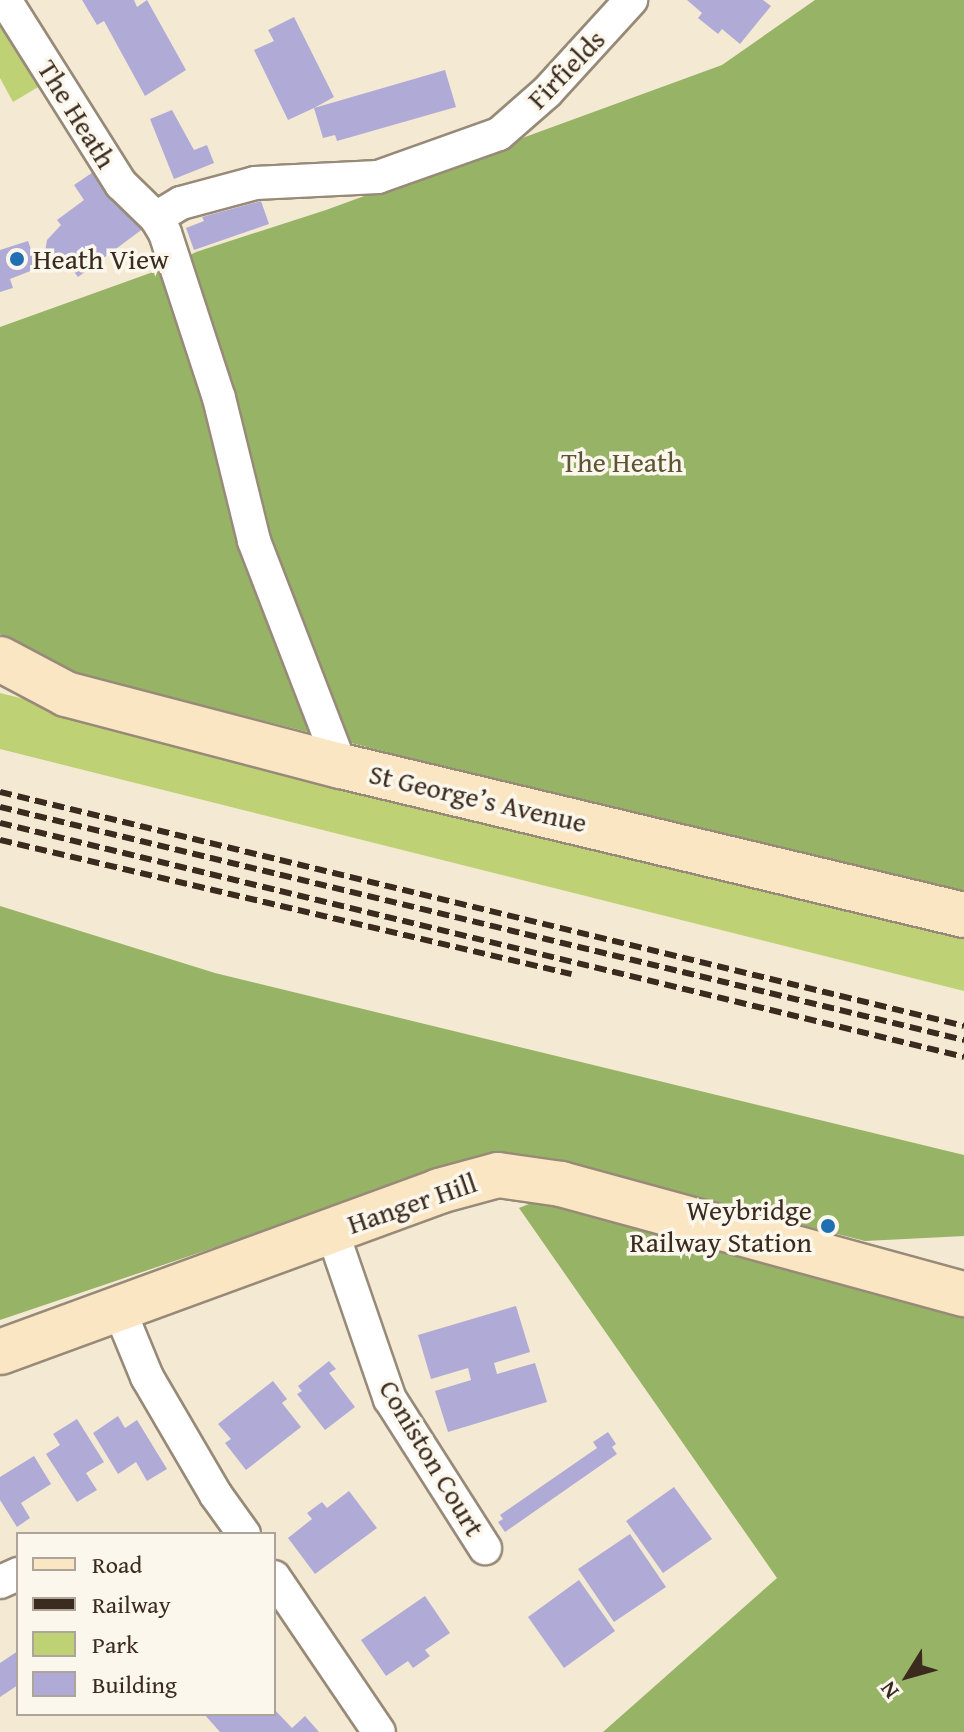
<!DOCTYPE html>
<meta charset="utf-8">
<style>
body{margin:0}
#map{position:relative;width:964px;height:1732px;overflow:hidden;background:#f4e9d2;font-family:"Gentium Book Plus",serif}
div>[style]{position:absolute}
.green>*{inset:0;background:#bed174}
.forest>*{inset:0;background:#96b366}
.building>*{inset:0;background:#b0abd6}
.roads{filter:drop-shadow(2px 0 #988a78) drop-shadow(-2px 0 #988a78) drop-shadow(0 2px #988a78) drop-shadow(0 -2px #988a78)}
.street>*{height:32px;margin:-16px;padding:0 16px;transform-origin:16px;border-radius:16px;background:#fff}
.secondary>*{height:44px;margin:-22px;padding:0 22px;transform-origin:22px;border-radius:22px;background:#fbe6c3}
.rail>*{height:6px;margin-top:-3px;transform-origin:0;background:repeating-linear-gradient(90deg,#3b2a1e 0 12px,transparent 0 18px)}
.dots>*{width:22px;height:22px;translate:-50% -50%;box-sizing:border-box;border:4px solid #fbf7ec;border-radius:50%}
span{translate:-50% -50%;white-space:nowrap;text-align:center;line-height:1.15;-webkit-text-stroke:7px #fbf7ec;paint-order:stroke}
.street-label{font-size:28px;color:#3b2a1e}
.poi-label{font-size:28px;color:#3b2a1e}
.left{translate:0 -50%;text-align:left}
.right{translate:-100% -50%;text-align:right}
.park-label{font-size:28px;color:#5c5434}
.legend{position:absolute;left:16px;top:1532px;width:260px;height:184px;box-sizing:border-box;background:#fbf7ec;border:2px solid #aea59a;margin:0;padding:10px 14px;list-style:none;font-size:24px;color:#3b2a1e}
.legend li{display:flex;align-items:center;gap:16px;height:40px}
.legend b{width:40px;border:2px solid #aea59a}
.north{position:absolute;left:868px;top:1636px;width:80px;height:80px;-webkit-text-stroke:6px #fbf7ec;paint-order:stroke;rotate:233deg;font-size:22px;font-weight:700;line-height:32px;text-align:center;color:#3b2a1e}
.north::after{content:'';display:block;margin:auto;width:28px;height:36px;background:#3b2a1e;clip-path:polygon(50% 0,100% 100%,50% 72%,0 100%)}
</style>
<div id="map">
<div class="green">
<div style="clip-path:polygon(0 16px,45px 83px,13px 102px,0 78px)"></div>
<div style="clip-path:polygon(0 693px,964px 934px,964px 991px,0 749px)"></div>
</div>
<div class="forest">
<div style="clip-path:polygon(815px 0,964px 0,964px 899px,64px 670px,0 634px,0 327px,167px 267px,196px 252px,326px 210px,722px 65px)"></div>
<div style="clip-path:polygon(0 906px,215px 973px,964px 1155px,964px 1236px,865px 1241px,545px 1160px,400px 1185px,0 1320px)"></div>
<div style="clip-path:polygon(544px 1198px,964px 1308px,964px 1732px,603px 1732px,777px 1578px,519px 1208px)"></div>
</div>
<div class="building">
<div style="clip-path:polygon(82px 0,134px 0,137px 7px,147px 0,186px 70px,145px 96px,104px 21px,97px 25px)"></div>
<div style="clip-path:polygon(687px 0,763px 0,771px 6px,740px 44px,722px 29px,718px 34px,698px 18px,702px 13px)"></div>
<div style="clip-path:polygon(294px 17px,334px 97px,314px 108px,445px 70px,456px 107px,337px 141px,335px 135px,323px 138px,314px 108px,288px 120px,254px 50px,274px 41px,268px 30px)"></div>
<div style="clip-path:polygon(172px 110px,194px 150px,207px 145px,214px 163px,174px 179px,150px 119px)"></div>
<div style="clip-path:polygon(102px 166px,144px 228px,78px 277px,69px 265px,65px 268px,53px 264px,45px 252px,47px 240px,61px 225px,57px 220px,84px 200px,74px 185px)"></div>
<div style="clip-path:polygon(261px 201px,269px 224px,194px 250px,186px 228px,204px 221px,202px 217px)"></div>
<div style="clip-path:polygon(28px 241px,38px 268px,10px 279px,13px 288px,0 292px,0 250px)"></div>
<div style="clip-path:polygon(516px 1306px,530px 1352px,494px 1363px,497px 1374px,535px 1363px,547px 1402px,448px 1432px,435px 1391px,471px 1380px,468px 1368px,431px 1379px,418px 1335px)"></div>
<div style="clip-path:polygon(329px 1361px,336px 1369px,329px 1373px,355px 1407px,325px 1430px,297px 1394px,302px 1391px,298px 1386px)"></div>
<div style="clip-path:polygon(273px 1381px,287px 1399px,282px 1403px,301px 1427px,246px 1470px,225px 1443px,231px 1439px,218px 1424px)"></div>
<div style="clip-path:polygon(118px 1416px,125px 1428px,137px 1420px,167px 1469px,147px 1481px,136px 1462px,118px 1474px,93px 1433px)"></div>
<div style="clip-path:polygon(77px 1419px,104px 1462px,86px 1473px,97px 1490px,77px 1502px,46px 1454px,60px 1445px,53px 1434px)"></div>
<div style="clip-path:polygon(608px 1432px,616px 1444px,612px 1447px,617px 1454px,505px 1532px,498px 1522px,503px 1519px,500px 1515px,597px 1448px,593px 1442px)"></div>
<div style="clip-path:polygon(34px 1456px,51px 1484px,21px 1503px,30px 1518px,17px 1527px,0 1500px,0 1477px)"></div>
<div style="clip-path:polygon(674px 1487px,712px 1539px,663px 1573px,626px 1521px)"></div>
<div style="clip-path:polygon(349px 1491px,377px 1528px,315px 1574px,288px 1538px,312px 1519px,307px 1513px,322px 1502px,327px 1508px)"></div>
<div style="clip-path:polygon(630px 1534px,666px 1587px,614px 1622px,578px 1569px)"></div>
<div style="clip-path:polygon(579px 1580px,615px 1631px,564px 1668px,528px 1617px)"></div>
<div style="clip-path:polygon(425px 1596px,450px 1633px,425px 1650px,430px 1656px,413px 1668px,408px 1661px,386px 1676px,361px 1640px)"></div>
<div style="clip-path:polygon(18px 1651px,18px 1685px,0 1697px,0 1663px)"></div>
<div style="clip-path:polygon(274px 1709px,292px 1728px,305px 1716px,319px 1732px,220px 1732px,204px 1714px,274px 1714px)"></div>
</div>
<div class="roads">
<div class="street">
<div style="left:5px;top:0;width:218px;rotate:57.8deg"></div>
<div style="left:121px;top:184px;width:49px;rotate:44.2deg"></div>
<div style="left:156px;top:218px;width:17px;rotate:59deg"></div>
<div style="left:165px;top:233px;width:174px;rotate:71.9deg"></div>
<div style="left:219px;top:398px;width:147px;rotate:76.2deg"></div>
<div style="left:254px;top:541px;width:241px;rotate:68.9deg"></div>
<div style="left:156px;top:218px;width:29px;rotate:-31deg"></div>
<div style="left:181px;top:203px;width:77px;rotate:-15.1deg"></div>
<div style="left:255px;top:183px;width:123px;rotate:-2.8deg"></div>
<div style="left:378px;top:177px;width:128px;rotate:-19.6deg"></div>
<div style="left:499px;top:134px;width:64px;rotate:-41.2deg"></div>
<div style="left:547px;top:92px;width:125px;rotate:-47.6deg"></div>
<div style="left:332px;top:1231px;width:178px;rotate:71deg"></div>
<div style="left:390px;top:1399px;width:177px;rotate:57.5deg"></div>
<div style="left:119px;top:1309px;width:74px;rotate:67.6deg"></div>
<div style="left:147px;top:1377px;width:137px;rotate:59.7deg"></div>
<div style="left:216px;top:1495px;width:48px;rotate:54.3deg"></div>
<div style="left:274px;top:1577px;width:187px;rotate:55.9deg"></div>
<div style="left:0;top:1582px;width:20px;rotate:-24deg"></div>
</div>
<div class="secondary">
<div style="left:0;top:659px;width:75px;rotate:27.9deg"></div>
<div style="left:66px;top:694px;width:284px;rotate:14.7deg"></div>
<div style="left:341px;top:766px;width:641px;rotate:13.45deg"></div>
<div style="left:0;top:1352px;width:468px;rotate:-20.1deg"></div>
<div style="left:439px;top:1191px;width:61px;rotate:-15.2deg"></div>
<div style="left:498px;top:1175px;width:64px;rotate:8.1deg"></div>
<div style="left:561px;top:1184px;width:418px;rotate:15.3deg"></div>
</div>
</div>
<div class="rail">
<div style="left:0;top:792px;width:992px;rotate:13.64deg"></div>
<div style="left:0;top:807px;width:992px;rotate:13.59deg"></div>
<div style="left:0;top:823px;width:992px;rotate:13.64deg"></div>
<div style="left:0;top:840px;width:587px;rotate:13.21deg"></div>
</div>
<div class="dots">
<div style="left:17px;top:259px;background:#1f6fb2"></div>
<div style="left:828px;top:1226px;background:#1f6fb2"></div>
</div>
<div class="street-label">
<span style="left:566px;top:69px;rotate:-46deg">Firfields</span>
<span style="left:77px;top:114px;rotate:58deg">The Heath</span>
<span style="left:478px;top:798px;rotate:13deg">St George’s Avenue</span>
<span style="left:412px;top:1203px;rotate:-19deg">Hanger Hill</span>
<span style="left:432px;top:1458px;rotate:59deg">Coniston Court</span>
</div>
<div class="poi-label">
<span class="left" style="left:33px;top:259px">Heath View</span>
<span class="right" style="left:812px;top:1226px">Weybridge<br>Railway Station</span>
</div>
<div class="park-label">
<span style="left:622px;top:462px">The Heath</span>
</div>
<ul class="legend">
<li><b style="height:10px;background:#fbe6c3"></b>Road</li>
<li><b style="height:10px;background:#3b2a1e"></b>Railway</li>
<li><b style="height:22px;background:#bed174"></b>Park</li>
<li><b style="height:22px;background:#b0abd6"></b>Building</li>
</ul>
<div class="north">N</div>
</div>
